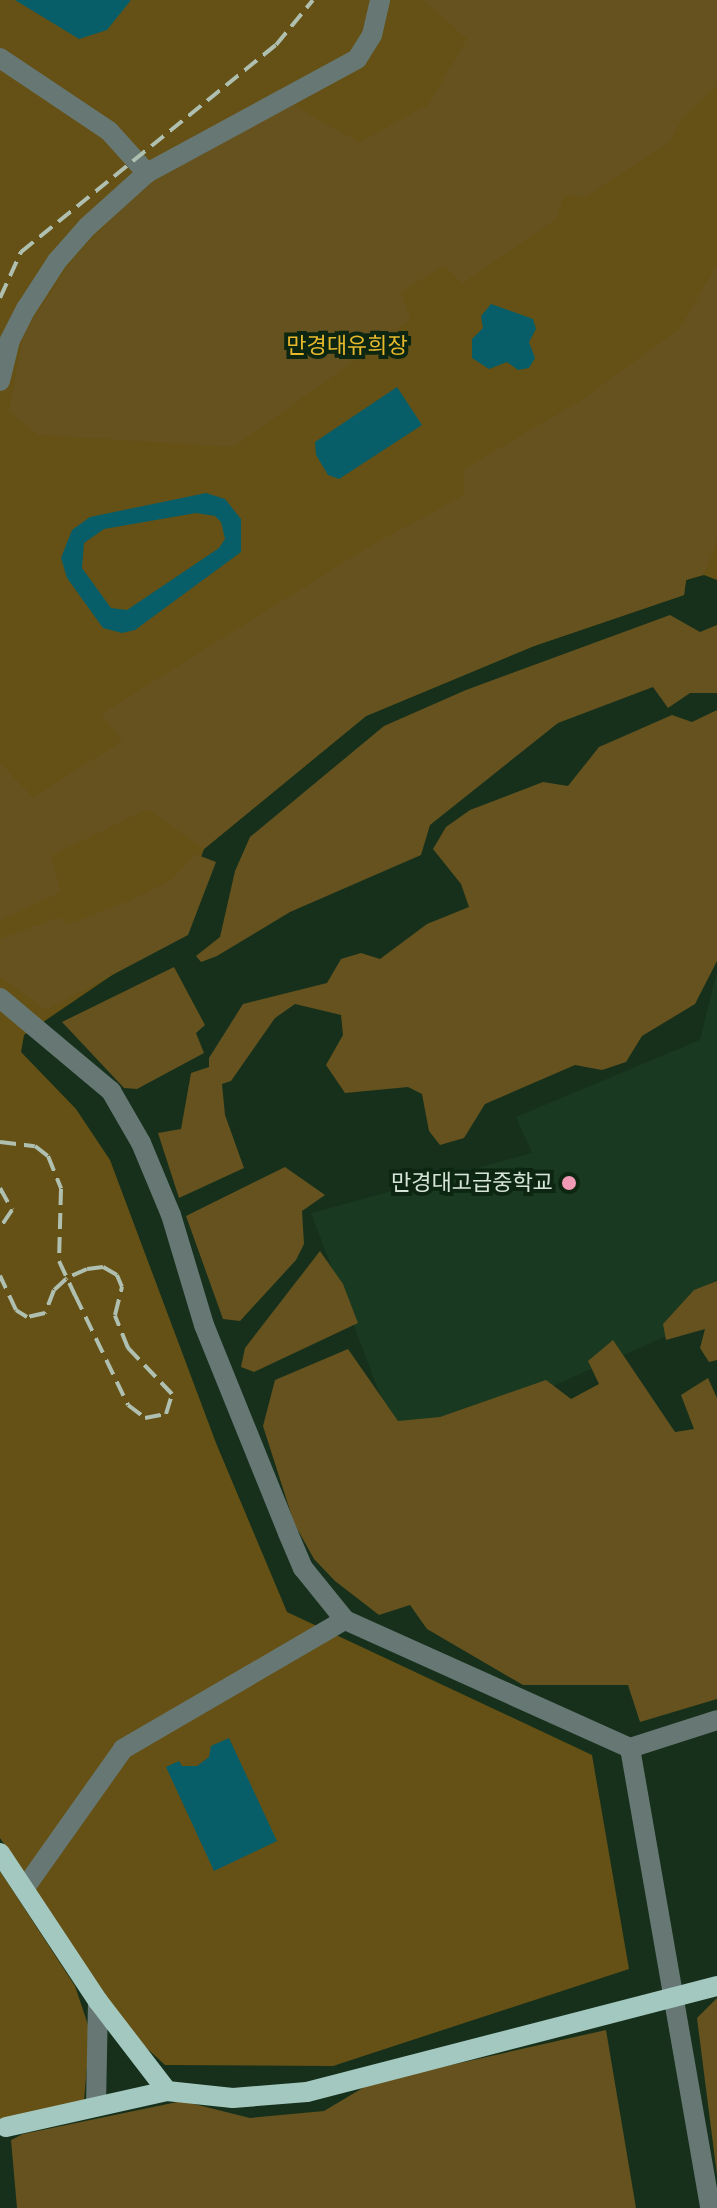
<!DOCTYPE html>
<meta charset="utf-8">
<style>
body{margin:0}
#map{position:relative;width:717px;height:2208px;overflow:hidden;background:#17301c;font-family:Poppins,"Noto Sans KR",sans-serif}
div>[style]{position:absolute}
.built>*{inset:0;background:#193920}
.green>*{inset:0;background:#655115}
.forest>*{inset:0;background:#65521e}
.water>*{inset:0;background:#075e69}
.minor>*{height:20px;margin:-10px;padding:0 10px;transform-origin:10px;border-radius:10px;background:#677874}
.major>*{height:20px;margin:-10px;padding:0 10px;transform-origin:10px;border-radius:10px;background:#a3c8bf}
.rail>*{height:4px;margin-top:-2px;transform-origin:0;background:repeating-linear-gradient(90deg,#afc0b1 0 16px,transparent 0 24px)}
.dots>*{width:22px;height:22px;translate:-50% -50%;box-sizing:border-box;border:4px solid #0d2612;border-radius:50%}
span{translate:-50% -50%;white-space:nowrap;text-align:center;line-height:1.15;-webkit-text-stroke:8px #0d2612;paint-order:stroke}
.park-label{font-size:22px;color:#e7b82c}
.poi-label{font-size:22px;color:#d6e5d7}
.right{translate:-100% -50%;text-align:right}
</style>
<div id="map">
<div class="built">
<div style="clip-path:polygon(717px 971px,717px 1314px,402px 1452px,311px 1213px,532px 1153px,516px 1117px,700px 1040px)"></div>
</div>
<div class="green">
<div style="clip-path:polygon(0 0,717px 0,717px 580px,704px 575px,686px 580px,684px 595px,534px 646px,366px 716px,204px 849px,174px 933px,24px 1035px,21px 1052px,76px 1109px,110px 1160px,216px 1443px,287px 1612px,592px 1755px,629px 1969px,333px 2066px,165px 2065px,126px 2029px,0 1838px)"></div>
<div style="clip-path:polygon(0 1871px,75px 1986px,90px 2031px,84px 2101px,0 2120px)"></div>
</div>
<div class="forest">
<div style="clip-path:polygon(423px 0,717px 0,717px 85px,683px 118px,669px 143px,585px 197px,565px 195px,556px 219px,462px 284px,444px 265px,401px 292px,411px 320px,234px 447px,38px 435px,9px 412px,23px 334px,75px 257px,137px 193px,239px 127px,293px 105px,359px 142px,428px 105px,467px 39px)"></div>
<div style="clip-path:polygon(717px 264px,717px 542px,704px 574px,686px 580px,684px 595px,534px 646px,366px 716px,204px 849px,147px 809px,51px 856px,61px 892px,0 920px,0 763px,33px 797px,122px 741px,101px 714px,368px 547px,464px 495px,464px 469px,583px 399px,680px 328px)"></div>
<div style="clip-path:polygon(670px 615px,700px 632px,717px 625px,717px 693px,690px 693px,668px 708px,653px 687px,558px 723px,430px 825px,421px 855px,290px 912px,217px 956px,201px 962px,196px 956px,220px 937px,235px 871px,250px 837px,384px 726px,466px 690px)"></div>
<div style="clip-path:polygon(717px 710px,717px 961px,695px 1004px,642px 1036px,626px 1062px,602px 1070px,575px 1065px,485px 1104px,464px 1138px,440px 1145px,429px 1131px,422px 1094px,408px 1087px,345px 1093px,326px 1065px,343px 1035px,341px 1015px,295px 1004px,275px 1018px,231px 1081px,222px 1084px,225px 1115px,244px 1168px,179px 1198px,158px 1133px,181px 1129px,191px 1073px,209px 1067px,209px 1058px,243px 1004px,327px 983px,341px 959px,361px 953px,380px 959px,427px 924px,469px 907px,461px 884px,433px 849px,446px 827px,470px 810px,543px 782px,568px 786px,599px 747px,672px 715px,692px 722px)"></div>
<div style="clip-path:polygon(195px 854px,216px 862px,188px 935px,46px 1010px,0 977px,0 939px,59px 917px,69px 924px,131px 900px,171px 880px)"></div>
<div style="clip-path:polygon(174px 967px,205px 1025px,196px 1033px,204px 1053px,137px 1089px,124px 1088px,62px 1022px)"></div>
<div style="clip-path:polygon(285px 1167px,325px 1195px,302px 1211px,304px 1244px,296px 1260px,240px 1321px,223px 1319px,186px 1216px)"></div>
<div style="clip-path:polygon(320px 1251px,343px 1284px,358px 1323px,254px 1372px,241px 1367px,245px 1348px)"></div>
<div style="clip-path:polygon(717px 1281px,717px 1360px,709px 1362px,700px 1348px,705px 1329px,666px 1340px,663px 1324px,694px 1290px)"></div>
<div style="clip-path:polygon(613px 1340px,675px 1432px,694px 1429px,681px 1395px,708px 1378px,717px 1398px,717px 1699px,640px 1722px,628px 1685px,523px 1685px,427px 1629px,410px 1605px,379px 1615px,335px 1581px,314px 1559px,294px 1523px,263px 1426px,275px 1380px,348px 1349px,398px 1421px,440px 1417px,546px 1380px,571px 1399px,599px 1384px,588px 1361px)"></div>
<div style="clip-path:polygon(717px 1998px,717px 2175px,697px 2018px)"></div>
<div style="clip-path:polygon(606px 2030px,636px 2208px,17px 2208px,11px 2140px,23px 2134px,182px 2101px,250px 2118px,324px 2111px,371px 2083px)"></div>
</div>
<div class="water">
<div style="clip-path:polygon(15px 0,131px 0,107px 30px,79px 39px)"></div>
<div style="clip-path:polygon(491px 304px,533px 319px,536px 329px,529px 342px,535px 358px,529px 368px,518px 370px,507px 362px,489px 369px,472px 358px,472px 339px,483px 328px,481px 316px)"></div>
<div style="clip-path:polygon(397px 387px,422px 425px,339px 479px,328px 475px,316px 455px,315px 442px)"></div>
<div style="clip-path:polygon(evenodd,206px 493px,225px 499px,241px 519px,241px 552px,135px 630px,122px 633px,103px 628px,67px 578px,61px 558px,72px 530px,90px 517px,206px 493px,196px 513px,215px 516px,221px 522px,225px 539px,219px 548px,127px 610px,111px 608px,82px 568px,84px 543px,104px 529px,196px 513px)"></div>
<div style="clip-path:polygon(229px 1738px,277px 1841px,214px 1871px,166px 1767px,179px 1761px,182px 1766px,197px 1766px,209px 1757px,211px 1746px)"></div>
</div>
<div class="minor">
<div style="left:0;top:58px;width:131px;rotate:33.8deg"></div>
<div style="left:109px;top:131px;width:57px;rotate:47.9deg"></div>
<div style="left:0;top:381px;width:42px;rotate:-76.3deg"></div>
<div style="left:10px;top:340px;width:35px;rotate:-63deg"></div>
<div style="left:26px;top:309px;width:57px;rotate:-57.1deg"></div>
<div style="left:57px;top:261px;width:45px;rotate:-48.6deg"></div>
<div style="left:87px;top:227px;width:81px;rotate:-42deg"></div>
<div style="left:147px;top:173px;width:239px;rotate:-28.5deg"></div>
<div style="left:357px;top:59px;width:28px;rotate:-58deg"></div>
<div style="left:372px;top:35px;width:36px;rotate:-77deg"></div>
<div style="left:0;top:998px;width:145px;rotate:40deg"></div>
<div style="left:111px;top:1091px;width:60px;rotate:60deg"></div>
<div style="left:141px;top:1143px;width:78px;rotate:67.4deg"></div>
<div style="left:171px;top:1215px;width:115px;rotate:73.3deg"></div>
<div style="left:204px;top:1325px;width:224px;rotate:68deg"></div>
<div style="left:288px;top:1533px;width:38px;rotate:67deg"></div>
<div style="left:303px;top:1568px;width:67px;rotate:51.1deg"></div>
<div style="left:345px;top:1620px;width:312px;rotate:24.2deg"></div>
<div style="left:630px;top:1748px;width:91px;rotate:-17.8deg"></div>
<div style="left:630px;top:1748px;width:467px;rotate:80.1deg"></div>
<div style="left:24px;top:1889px;width:171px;rotate:-54.7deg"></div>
<div style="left:123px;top:1749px;width:257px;rotate:-30.2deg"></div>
<div style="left:96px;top:2106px;width:105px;rotate:-88.9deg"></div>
</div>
<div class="major">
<div style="left:0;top:1853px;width:178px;rotate:56.5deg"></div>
<div style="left:98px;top:2001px;width:113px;rotate:52.5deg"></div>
<div style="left:6px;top:2127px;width:165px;rotate:-12.6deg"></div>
<div style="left:167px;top:2091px;width:66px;rotate:6.1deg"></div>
<div style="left:233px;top:2098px;width:74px;rotate:-4.6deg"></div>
<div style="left:307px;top:2092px;width:423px;rotate:-14.5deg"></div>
</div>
<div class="rail">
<div style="left:0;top:298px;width:51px;rotate:-65.5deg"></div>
<div style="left:21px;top:252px;width:328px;rotate:-39.1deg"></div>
<div style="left:276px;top:45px;width:58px;rotate:-50.6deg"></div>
<div style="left:0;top:1142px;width:35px;rotate:7deg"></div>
<div style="left:35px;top:1146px;width:16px;rotate:38deg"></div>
<div style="left:48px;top:1156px;width:35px;rotate:68deg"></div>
<div style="left:61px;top:1189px;width:72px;rotate:91.6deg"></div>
<div style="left:59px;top:1261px;width:38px;rotate:65deg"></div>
<div style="left:75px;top:1295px;width:122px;rotate:64.3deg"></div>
<div style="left:128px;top:1405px;width:21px;rotate:37deg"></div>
<div style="left:145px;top:1418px;width:21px;rotate:-11deg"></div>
<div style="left:166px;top:1414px;width:21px;rotate:-73deg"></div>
<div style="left:172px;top:1394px;width:64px;rotate:-133.7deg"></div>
<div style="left:128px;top:1348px;width:35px;rotate:-112deg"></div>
<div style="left:115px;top:1315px;width:29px;rotate:-76deg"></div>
<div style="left:122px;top:1287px;width:13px;rotate:-113deg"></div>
<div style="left:117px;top:1275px;width:16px;rotate:-150deg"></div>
<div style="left:103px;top:1267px;width:16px;rotate:173deg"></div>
<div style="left:87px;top:1269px;width:22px;rotate:156deg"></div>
<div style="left:67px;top:1278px;width:1px;rotate:135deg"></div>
<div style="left:66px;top:1279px;width:16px;rotate:137deg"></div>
<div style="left:54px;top:1290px;width:25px;rotate:111deg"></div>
<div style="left:45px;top:1313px;width:18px;rotate:167deg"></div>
<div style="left:27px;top:1317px;width:13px;rotate:-148deg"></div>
<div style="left:16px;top:1310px;width:38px;rotate:-115deg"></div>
<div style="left:0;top:1188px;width:25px;rotate:61deg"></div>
<div style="left:12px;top:1210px;width:22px;rotate:124deg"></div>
</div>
<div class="dots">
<div style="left:569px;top:1183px;background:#f09ab6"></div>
</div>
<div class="park-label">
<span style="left:347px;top:346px">만경대유희장</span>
</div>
<div class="poi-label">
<span class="right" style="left:553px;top:1183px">만경대고급중학교</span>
</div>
</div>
